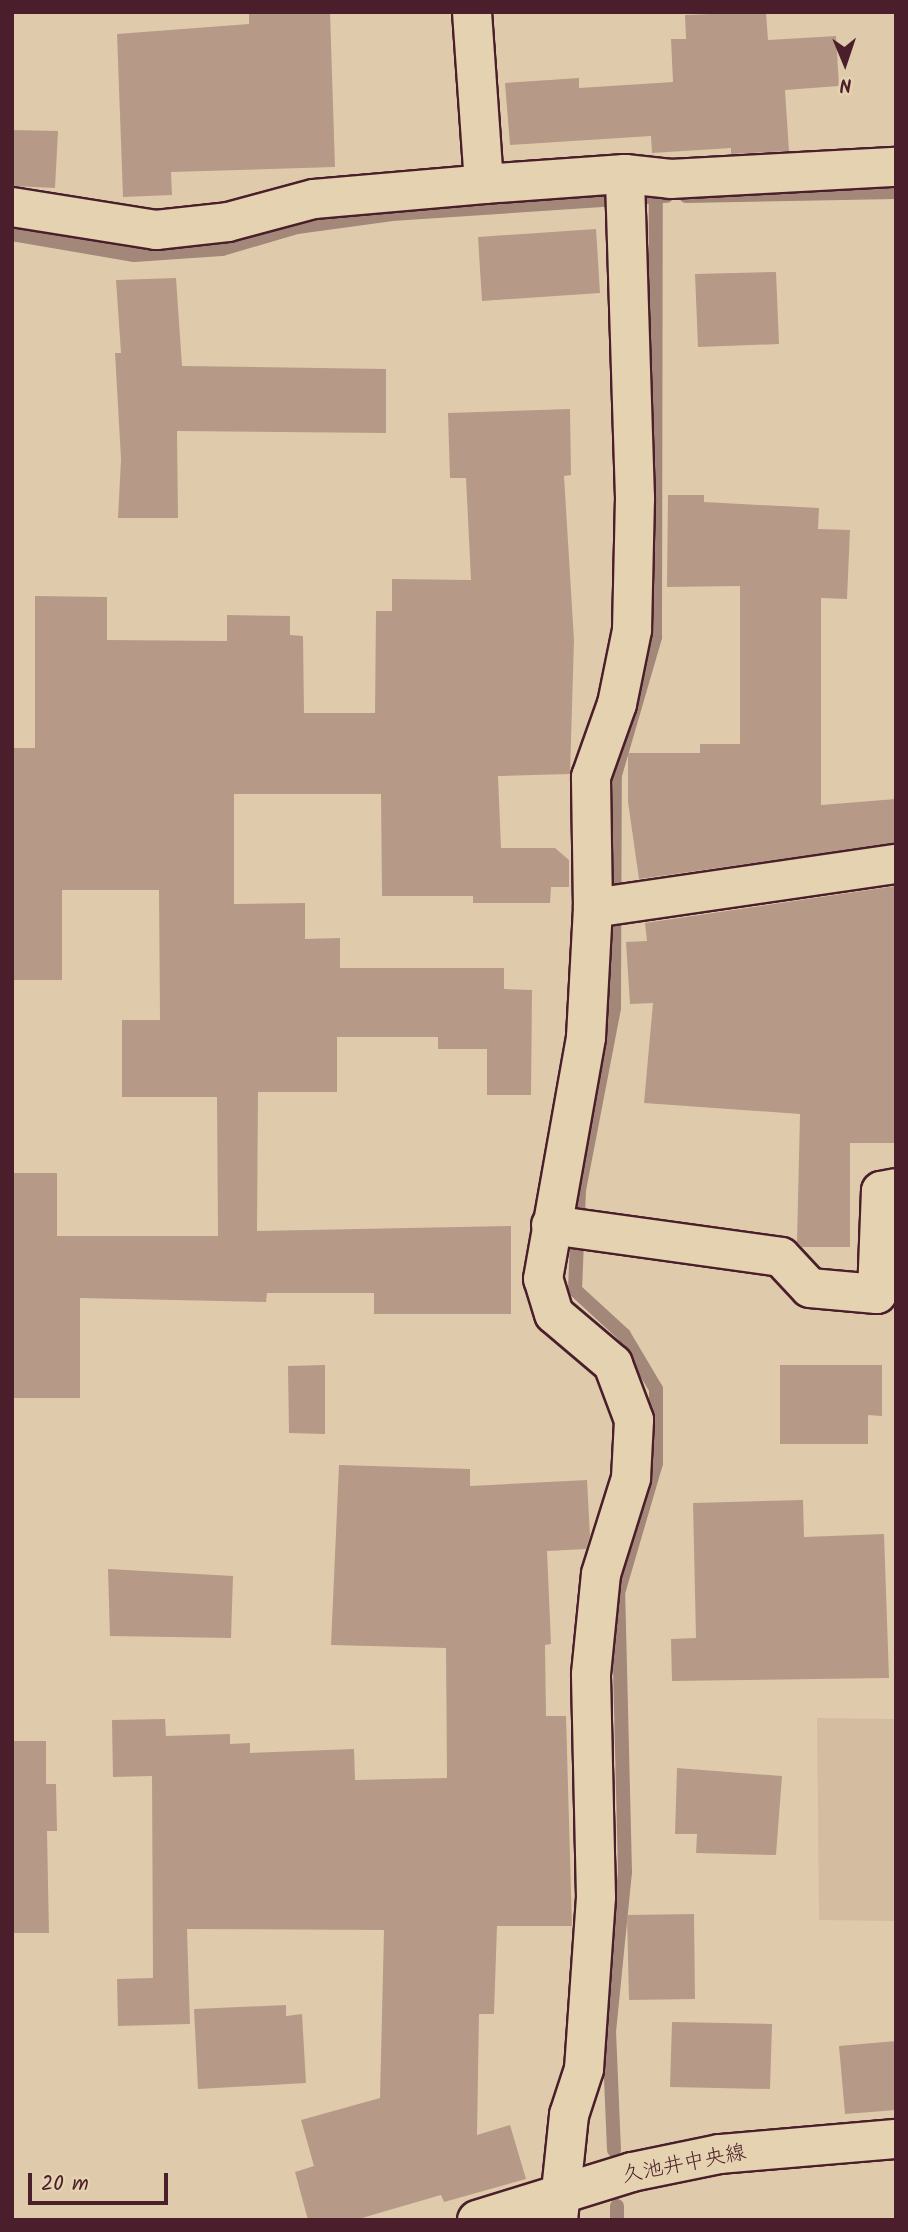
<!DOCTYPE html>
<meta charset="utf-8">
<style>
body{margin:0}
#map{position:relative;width:908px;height:2232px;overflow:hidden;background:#dfcbab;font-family:Kalam,"Klee One",sans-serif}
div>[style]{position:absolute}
.built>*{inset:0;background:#d3bca0}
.stream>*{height:14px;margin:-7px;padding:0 7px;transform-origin:7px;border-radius:7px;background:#a38778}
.building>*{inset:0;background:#b69a87}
.roads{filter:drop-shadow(2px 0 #4a1f2b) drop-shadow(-2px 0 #4a1f2b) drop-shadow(0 2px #4a1f2b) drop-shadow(0 -2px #4a1f2b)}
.minor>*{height:38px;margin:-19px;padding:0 19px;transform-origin:19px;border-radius:19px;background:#e5d2b0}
span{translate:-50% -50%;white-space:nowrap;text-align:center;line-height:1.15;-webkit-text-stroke:7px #e5d2b0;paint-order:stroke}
.street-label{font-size:21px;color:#4a1f2b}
.frame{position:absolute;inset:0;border:14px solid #4a1f2b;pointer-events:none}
.north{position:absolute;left:810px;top:28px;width:70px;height:70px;-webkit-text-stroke:5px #e5d2b0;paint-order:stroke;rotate:178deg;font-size:19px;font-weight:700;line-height:28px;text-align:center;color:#4a1f2b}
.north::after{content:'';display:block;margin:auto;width:24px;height:32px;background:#4a1f2b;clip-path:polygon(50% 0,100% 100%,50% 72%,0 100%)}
.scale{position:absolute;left:28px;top:2173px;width:140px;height:32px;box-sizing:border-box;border:4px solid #4a1f2b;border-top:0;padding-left:9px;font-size:21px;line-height:24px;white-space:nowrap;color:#4a1f2b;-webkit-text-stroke:5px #e5d2b0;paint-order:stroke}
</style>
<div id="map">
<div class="built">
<div style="clip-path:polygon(817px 1718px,896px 1719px,896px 1921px,819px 1920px)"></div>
</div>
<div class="stream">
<div style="left:686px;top:196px;width:210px;rotate:-1.1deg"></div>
<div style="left:12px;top:234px;width:124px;rotate:9.8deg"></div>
<div style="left:134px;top:255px;width:88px;rotate:-3.9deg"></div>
<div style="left:222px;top:249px;width:78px;rotate:-16.3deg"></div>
<div style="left:297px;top:227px;width:96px;rotate:-7.8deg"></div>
<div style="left:392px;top:214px;width:275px;rotate:-3.8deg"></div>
<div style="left:614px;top:2150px;width:118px;rotate:-92.4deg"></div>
<div style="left:609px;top:2032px;width:161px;rotate:-84.3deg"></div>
<div style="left:625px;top:1872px;width:279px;rotate:-91.4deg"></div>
<div style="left:618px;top:1593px;width:135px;rotate:-73.7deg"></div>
<div style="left:656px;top:1463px;width:74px;rotate:-90deg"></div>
<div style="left:656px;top:1389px;width:63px;rotate:-120.7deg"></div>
<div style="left:624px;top:1335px;width:67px;rotate:-137.4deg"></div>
<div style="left:575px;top:1290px;width:100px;rotate:-87.7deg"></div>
<div style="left:579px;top:1190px;width:185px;rotate:-79.1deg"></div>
<div style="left:614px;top:1008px;width:233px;rotate:-89.8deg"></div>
<div style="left:615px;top:775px;width:144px;rotate:-73.8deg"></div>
<div style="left:655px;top:637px;width:441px;rotate:-89.9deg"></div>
<div style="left:617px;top:2206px;width:14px;rotate:90deg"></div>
</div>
<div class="building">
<div style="clip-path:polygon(249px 12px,330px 12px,335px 167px,171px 172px,172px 195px,123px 197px,117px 34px,249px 24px)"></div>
<div style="clip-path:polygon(766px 12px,768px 40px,836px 36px,839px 86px,785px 90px,789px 151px,731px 154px,731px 148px,652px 153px,651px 136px,510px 145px,505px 83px,579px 78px,579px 88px,673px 82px,671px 39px,686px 39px,685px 15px)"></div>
<div style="clip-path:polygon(12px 130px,58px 131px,55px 188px,12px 186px)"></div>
<div style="clip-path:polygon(596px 229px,600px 293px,482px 301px,478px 237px)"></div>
<div style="clip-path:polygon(776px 272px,779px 344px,698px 347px,695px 274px)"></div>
<div style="clip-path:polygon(176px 278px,182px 366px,386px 369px,386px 433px,177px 431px,178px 518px,118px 518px,121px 459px,115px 353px,121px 353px,116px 280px)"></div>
<div style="clip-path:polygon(570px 409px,571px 475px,564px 476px,574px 640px,570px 774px,498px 776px,501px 848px,555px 848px,569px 860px,569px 887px,551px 887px,550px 903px,473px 903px,473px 896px,382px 896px,381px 794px,234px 794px,234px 904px,305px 903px,305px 939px,340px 938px,340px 968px,504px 968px,504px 989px,532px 990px,531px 1095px,487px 1095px,487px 1049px,438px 1049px,438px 1037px,337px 1037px,337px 1092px,258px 1092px,257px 1231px,511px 1226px,511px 1314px,374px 1314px,374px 1293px,267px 1293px,266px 1302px,80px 1298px,80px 1398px,12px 1398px,12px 1173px,57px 1173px,57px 1236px,218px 1236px,217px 1097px,122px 1097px,122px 1020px,160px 1020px,159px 890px,62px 890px,62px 980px,12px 980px,12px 748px,35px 748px,35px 596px,107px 597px,107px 640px,227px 641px,227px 615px,290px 616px,290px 635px,303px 636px,304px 713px,375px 713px,376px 611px,392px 611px,392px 579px,471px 580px,466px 478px,450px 478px,448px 413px)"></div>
<div style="clip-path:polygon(668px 495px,704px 495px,704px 502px,819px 508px,818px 529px,850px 530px,847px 599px,821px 598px,821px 805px,896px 799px,896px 843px,639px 879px,628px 802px,628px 753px,700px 753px,700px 744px,740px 744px,740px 586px,667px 587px)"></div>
<div style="clip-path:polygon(896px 886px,896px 1143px,850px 1143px,850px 1247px,802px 1247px,797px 1242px,800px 1114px,644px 1103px,653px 1003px,630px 1004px,626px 942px,647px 941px,645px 923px)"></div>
<div style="clip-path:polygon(325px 1365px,325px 1434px,289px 1433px,288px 1366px)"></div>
<div style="clip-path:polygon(780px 1365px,882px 1365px,882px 1416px,868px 1415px,868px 1444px,780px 1444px)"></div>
<div style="clip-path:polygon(339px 1465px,470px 1469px,470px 1486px,587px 1480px,590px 1536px,586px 1549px,547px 1551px,551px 1644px,545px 1645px,546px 1716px,566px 1716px,572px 1926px,497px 1926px,494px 2014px,479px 2014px,477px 2135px,510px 2125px,526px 2179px,444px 2202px,441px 2195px,355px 2220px,308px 2220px,295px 2172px,314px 2166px,301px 2120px,380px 2098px,384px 1930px,187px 1929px,190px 2024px,118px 2026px,117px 1979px,153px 1978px,152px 1776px,113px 1777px,112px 1720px,165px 1719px,166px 1736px,230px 1734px,230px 1744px,250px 1743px,250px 1753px,354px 1749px,355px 1780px,447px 1778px,446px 1648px,331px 1645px)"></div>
<div style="clip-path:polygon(803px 1500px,804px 1537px,884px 1534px,889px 1678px,672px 1681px,671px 1639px,696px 1638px,693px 1503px)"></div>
<div style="clip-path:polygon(108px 1569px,233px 1576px,231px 1638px,110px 1636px)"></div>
<div style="clip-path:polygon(12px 1741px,46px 1741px,46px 1784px,56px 1784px,57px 1831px,47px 1831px,49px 1933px,12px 1933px)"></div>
<div style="clip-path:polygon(677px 1768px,782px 1776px,776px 1855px,696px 1853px,697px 1834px,675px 1834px)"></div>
<div style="clip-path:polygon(694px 1914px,695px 1999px,629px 2000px,627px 1915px)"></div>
<div style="clip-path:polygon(286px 2005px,286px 2016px,302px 2014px,306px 2083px,198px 2089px,194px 2009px)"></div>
<div style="clip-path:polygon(672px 2022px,772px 2024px,770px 2089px,670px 2087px)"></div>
<div style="clip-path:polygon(896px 2041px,896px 2110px,845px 2114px,839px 2046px)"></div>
</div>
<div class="roads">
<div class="minor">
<div style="left:472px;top:12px;width:172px;rotate:86deg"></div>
<div style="left:12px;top:207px;width:146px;rotate:9.1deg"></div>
<div style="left:156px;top:230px;width:72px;rotate:-6.3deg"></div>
<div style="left:228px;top:222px;width:89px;rotate:-15deg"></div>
<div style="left:314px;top:199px;width:171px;rotate:-5deg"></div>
<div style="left:484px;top:184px;width:141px;rotate:-4.1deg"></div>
<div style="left:625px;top:174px;width:46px;rotate:6.2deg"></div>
<div style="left:671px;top:179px;width:225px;rotate:-3.1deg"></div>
<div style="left:593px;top:908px;width:306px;rotate:-8.3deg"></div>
<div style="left:551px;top:1225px;width:232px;rotate:7.9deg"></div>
<div style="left:781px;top:1257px;width:42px;rotate:46.9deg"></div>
<div style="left:810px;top:1288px;width:67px;rotate:5.1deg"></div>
<div style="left:877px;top:1294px;width:103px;rotate:-87.8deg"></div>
<div style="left:881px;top:1191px;width:15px;rotate:-11deg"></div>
<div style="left:477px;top:2220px;width:162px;rotate:-17.2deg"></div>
<div style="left:632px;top:2172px;width:90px;rotate:-11.6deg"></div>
<div style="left:720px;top:2154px;width:177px;rotate:-4.9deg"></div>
<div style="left:558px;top:2220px;width:106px;rotate:-84deg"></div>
<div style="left:569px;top:2115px;width:48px;rotate:-71.9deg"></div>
<div style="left:584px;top:2069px;width:172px;rotate:-86deg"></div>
<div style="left:596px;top:1897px;width:223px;rotate:-91.3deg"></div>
<div style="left:591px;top:1674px;width:100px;rotate:-84.3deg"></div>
<div style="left:601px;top:1574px;width:101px;rotate:-72.6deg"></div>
<div style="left:631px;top:1478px;width:58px;rotate:-87deg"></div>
<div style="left:634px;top:1420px;width:60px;rotate:-110.6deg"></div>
<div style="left:613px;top:1364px;width:77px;rotate:-139.7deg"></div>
<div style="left:554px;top:1314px;width:37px;rotate:-107deg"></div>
<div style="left:543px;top:1279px;width:246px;rotate:-79.9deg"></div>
<div style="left:586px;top:1037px;width:129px;rotate:-86.9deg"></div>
<div style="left:593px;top:908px;width:131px;rotate:-90.9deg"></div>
<div style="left:591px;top:777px;width:77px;rotate:-70.4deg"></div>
<div style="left:617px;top:704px;width:76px;rotate:-78.5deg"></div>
<div style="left:632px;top:630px;width:132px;rotate:-88.7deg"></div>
<div style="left:635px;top:498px;width:324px;rotate:-91.8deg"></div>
</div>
</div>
<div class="street-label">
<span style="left:684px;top:2165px;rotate:-11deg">久池井中央線</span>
</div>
<div class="frame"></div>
<div class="north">N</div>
<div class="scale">20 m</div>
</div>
